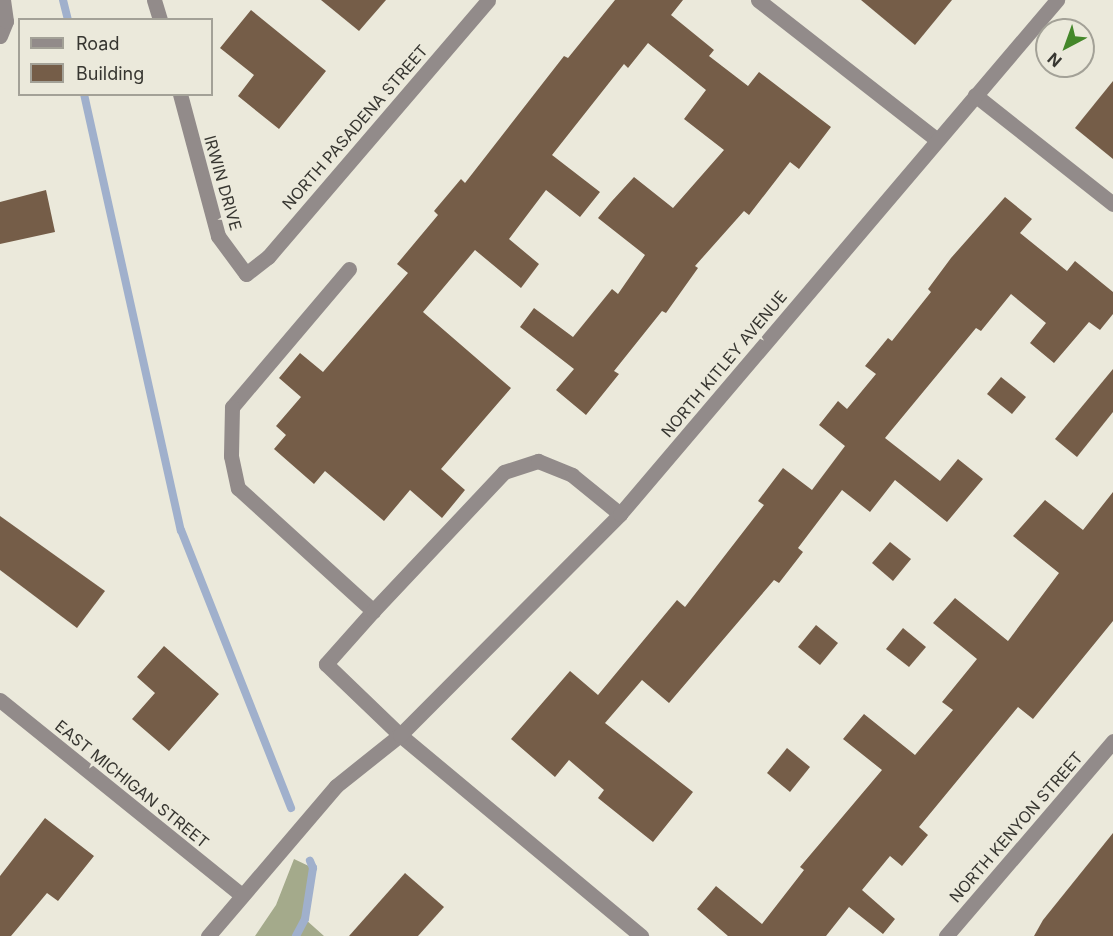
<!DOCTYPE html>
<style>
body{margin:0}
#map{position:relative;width:1113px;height:936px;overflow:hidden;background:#ebe9db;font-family:Inter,sans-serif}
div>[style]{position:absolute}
.forest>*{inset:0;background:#a4aa8b}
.stream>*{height:8px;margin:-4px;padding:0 4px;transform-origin:4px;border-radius:4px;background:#a0b0cc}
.building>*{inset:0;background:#755d48}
.minor>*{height:15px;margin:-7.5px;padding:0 7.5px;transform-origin:7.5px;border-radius:7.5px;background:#928b8a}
span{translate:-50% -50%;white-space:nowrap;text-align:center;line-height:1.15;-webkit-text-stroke:6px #ebe9db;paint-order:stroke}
.street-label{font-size:16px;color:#373631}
.legend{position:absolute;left:18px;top:18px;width:195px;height:78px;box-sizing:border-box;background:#ebe9db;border:2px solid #a3a197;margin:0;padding:8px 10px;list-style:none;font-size:18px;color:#373631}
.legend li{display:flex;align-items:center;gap:12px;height:30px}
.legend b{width:30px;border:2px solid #a3a197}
.north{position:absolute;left:1035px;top:18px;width:60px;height:60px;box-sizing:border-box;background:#ebe9db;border:2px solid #a3a197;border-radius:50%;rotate:221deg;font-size:16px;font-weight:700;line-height:24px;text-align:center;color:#373631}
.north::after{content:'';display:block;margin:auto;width:21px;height:27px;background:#44872a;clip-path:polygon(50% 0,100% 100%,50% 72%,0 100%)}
</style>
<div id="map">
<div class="forest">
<div style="clip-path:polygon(294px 859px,313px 868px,305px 919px,324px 936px,255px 936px,276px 905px)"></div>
</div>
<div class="stream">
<div style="left:63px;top:0;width:21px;rotate:76deg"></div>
<div style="left:84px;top:94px;width:447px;rotate:77.5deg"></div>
<div style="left:181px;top:530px;width:299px;rotate:68.4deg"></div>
<div style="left:296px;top:936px;width:19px;rotate:-62deg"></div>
<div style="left:305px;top:919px;width:52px;rotate:-81.1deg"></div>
<div style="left:313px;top:868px;width:8px;rotate:-113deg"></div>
</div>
<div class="building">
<div style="clip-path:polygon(321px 0,386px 0,359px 31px)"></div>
<div style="clip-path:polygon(615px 0,683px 0,671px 15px,714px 50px,709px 56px,748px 86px,759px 72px,831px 127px,799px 169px,790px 162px,749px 215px,744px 211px,695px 266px,698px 268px,666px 313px,662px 311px,614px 371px,619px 374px,586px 415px,556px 390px,574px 369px,520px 327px,534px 308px,573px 337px,612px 289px,618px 294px,645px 255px,598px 218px,612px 201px,634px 177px,673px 208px,724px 150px,684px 119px,706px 90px,648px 43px,628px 68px,624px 64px,552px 155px,600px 192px,580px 217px,546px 190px,509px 239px,539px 264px,521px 288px,475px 250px,423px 312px,511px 388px,441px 469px,465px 490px,442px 518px,410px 490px,384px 521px,325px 471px,314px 484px,274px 449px,286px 435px,276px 426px,301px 397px,279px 378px,300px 353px,323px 372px,408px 273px,397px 264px,438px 215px,434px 211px,461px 179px,465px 183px,564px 56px,568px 58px)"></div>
<div style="clip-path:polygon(861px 0,952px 0,915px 45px)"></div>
<div style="clip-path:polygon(251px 10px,326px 71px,279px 129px,238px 96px,254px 75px,220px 48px)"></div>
<div style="clip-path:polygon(1113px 81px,1113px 159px,1075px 128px)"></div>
<div style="clip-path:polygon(46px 190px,55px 232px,0 244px,0 202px)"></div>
<div style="clip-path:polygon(1005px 197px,1032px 219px,1020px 233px,1067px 271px,1075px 261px,1113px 292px,1113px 314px,1100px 330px,1089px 322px,1054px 363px,1030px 343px,1046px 323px,1011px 294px,981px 331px,976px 328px,885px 438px,940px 481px,958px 459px,983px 479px,947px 522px,895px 480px,870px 512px,842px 490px,798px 548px,803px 552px,779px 583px,774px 580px,669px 703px,642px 680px,605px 723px,693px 792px,653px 842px,598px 798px,604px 790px,569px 760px,555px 777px,511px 739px,570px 671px,598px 695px,677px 600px,685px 607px,764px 505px,758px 501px,783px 468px,812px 490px,845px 446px,819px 425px,838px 401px,847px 409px,876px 374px,865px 366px,888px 338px,892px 341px,931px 292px,928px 289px,951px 258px)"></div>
<div style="clip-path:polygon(1113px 369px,1113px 412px,1077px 457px,1055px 439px)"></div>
<div style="clip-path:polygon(1001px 377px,1026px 397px,1012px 414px,987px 394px)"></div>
<div style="clip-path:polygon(1113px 492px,1113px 621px,1033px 719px,1018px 707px,919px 827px,928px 835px,902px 866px,890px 856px,862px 890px,895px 919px,883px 934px,849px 907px,826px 936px,728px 936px,697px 909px,716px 886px,762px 924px,804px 870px,800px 867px,882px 770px,843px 739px,864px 714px,915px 755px,953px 710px,942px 702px,977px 659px,933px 623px,955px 598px,1008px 641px,1059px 573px,1013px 536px,1045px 500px,1083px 530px)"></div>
<div style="clip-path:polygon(0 516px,105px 591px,77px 628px,0 570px)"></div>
<div style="clip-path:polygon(890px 542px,911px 559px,893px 581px,872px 563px)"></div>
<div style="clip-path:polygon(816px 625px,838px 643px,820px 665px,798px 647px)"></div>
<div style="clip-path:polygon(903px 628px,926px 647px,909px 667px,886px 649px)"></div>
<div style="clip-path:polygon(164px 646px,219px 694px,169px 751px,132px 719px,155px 693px,137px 677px)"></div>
<div style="clip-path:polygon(787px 748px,810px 767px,790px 792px,767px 773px)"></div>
<div style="clip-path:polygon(45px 818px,94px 856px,58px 901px,47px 893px,11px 936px,0 936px,0 876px)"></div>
<div style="clip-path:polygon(1113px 833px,1113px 936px,1034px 936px,1043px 920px)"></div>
<div style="clip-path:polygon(405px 873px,444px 907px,418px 936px,349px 936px)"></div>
</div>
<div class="minor">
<div style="left:154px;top:0;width:21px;rotate:73deg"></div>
<div style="left:758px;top:0;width:227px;rotate:38deg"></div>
<div style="left:0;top:36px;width:16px;rotate:-68deg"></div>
<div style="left:6px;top:21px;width:21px;rotate:-98deg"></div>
<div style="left:180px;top:94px;width:147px;rotate:75deg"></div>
<div style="left:218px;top:236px;width:47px;rotate:53.6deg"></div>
<div style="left:246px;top:274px;width:28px;rotate:-38deg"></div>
<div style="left:268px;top:257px;width:338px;rotate:-49.4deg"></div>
<div style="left:975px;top:95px;width:176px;rotate:38.3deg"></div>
<div style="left:349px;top:269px;width:181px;rotate:130.3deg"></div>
<div style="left:232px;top:407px;width:49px;rotate:91.2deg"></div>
<div style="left:231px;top:456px;width:33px;rotate:78deg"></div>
<div style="left:238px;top:488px;width:183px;rotate:42.3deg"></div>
<div style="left:373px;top:611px;width:71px;rotate:131.6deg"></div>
<div style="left:326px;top:664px;width:103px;rotate:43.8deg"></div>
<div style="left:400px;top:735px;width:314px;rotate:39.8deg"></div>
<div style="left:373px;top:611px;width:191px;rotate:-46.7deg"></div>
<div style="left:504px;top:472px;width:36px;rotate:-18deg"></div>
<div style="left:538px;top:461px;width:37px;rotate:22deg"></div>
<div style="left:572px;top:475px;width:62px;rotate:39.1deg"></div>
<div style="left:0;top:700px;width:311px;rotate:38.9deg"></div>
<div style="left:208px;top:936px;width:197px;rotate:-49.5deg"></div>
<div style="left:336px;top:786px;width:82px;rotate:-38.6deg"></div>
<div style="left:400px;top:735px;width:312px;rotate:-45.1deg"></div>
<div style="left:620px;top:514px;width:675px;rotate:-49.63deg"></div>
<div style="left:946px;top:936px;width:257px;rotate:-49.4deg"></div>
</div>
<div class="street-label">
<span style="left:355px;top:127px;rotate:-49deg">NORTH PASADENA STREET</span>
<span style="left:223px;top:183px;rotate:74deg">IRWIN DRIVE</span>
<span style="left:724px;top:364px;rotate:-50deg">NORTH KITLEY AVENUE</span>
<span style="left:132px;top:784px;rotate:39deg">EAST MICHIGAN STREET</span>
<span style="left:1016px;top:827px;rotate:-49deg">NORTH KENYON STREET</span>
</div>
<ul class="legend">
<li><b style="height:8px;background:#928b8a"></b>Road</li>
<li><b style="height:16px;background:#755d48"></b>Building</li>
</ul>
<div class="north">N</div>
</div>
